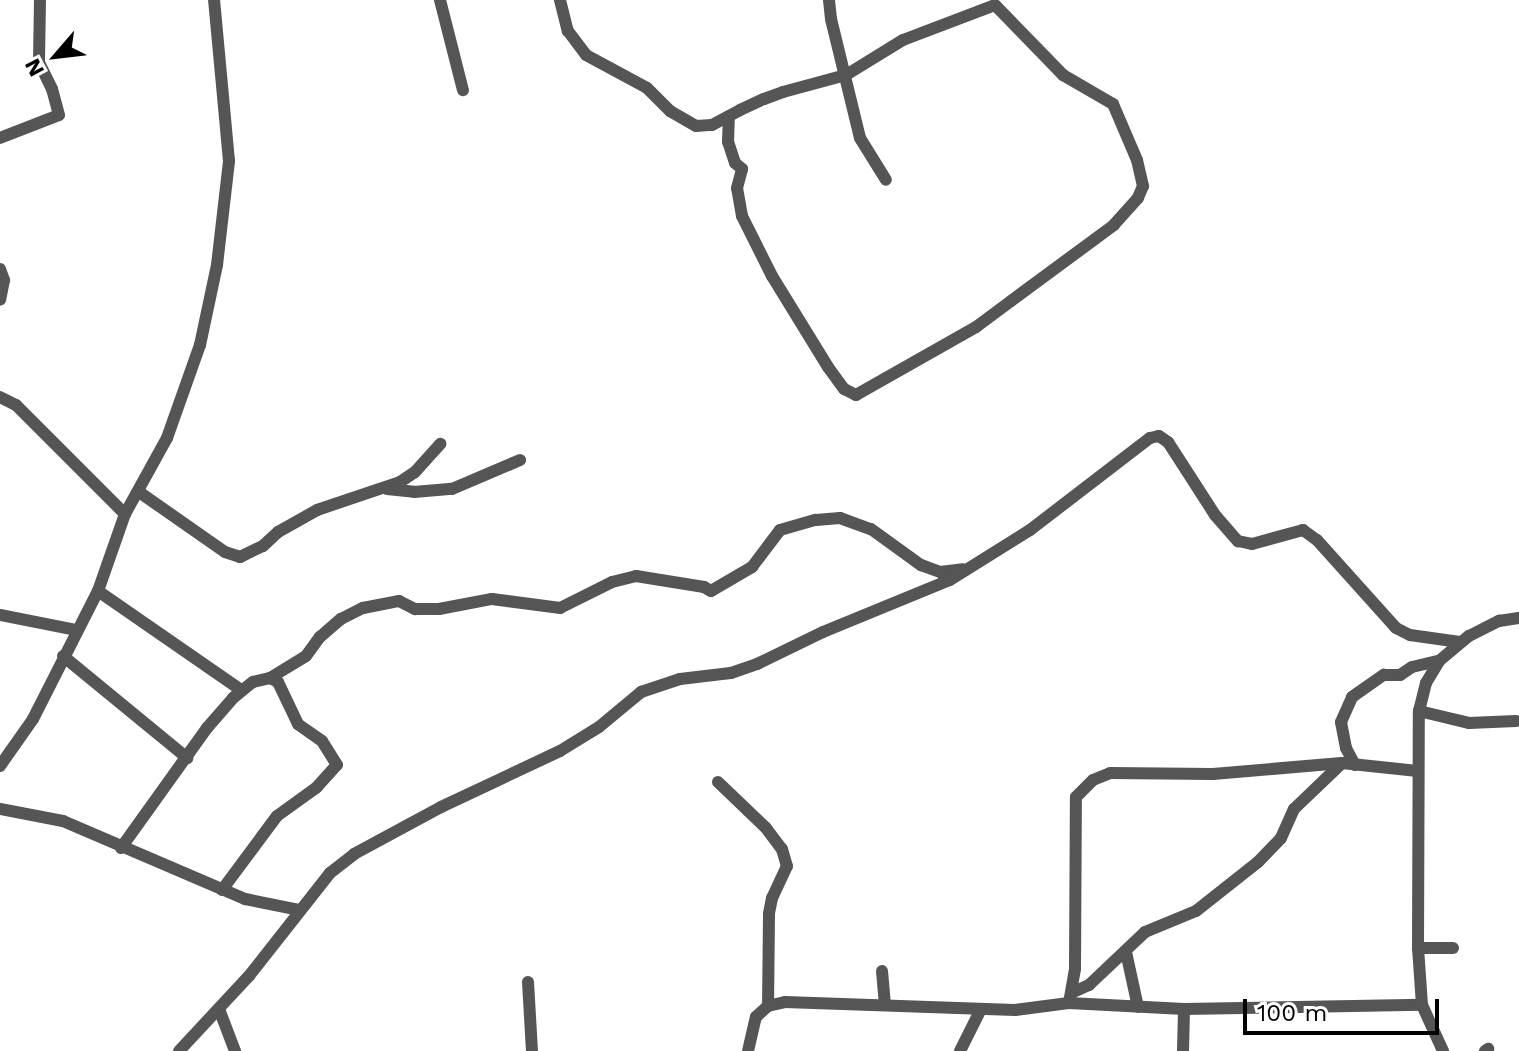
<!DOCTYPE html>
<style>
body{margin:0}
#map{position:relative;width:1519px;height:1051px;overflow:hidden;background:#fff;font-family:"Work Sans",sans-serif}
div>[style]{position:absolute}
.minor>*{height:12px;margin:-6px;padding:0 6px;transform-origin:6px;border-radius:6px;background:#555}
span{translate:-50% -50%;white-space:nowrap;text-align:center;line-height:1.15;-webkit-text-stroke:6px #fff;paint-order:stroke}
.north{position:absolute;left:16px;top:16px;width:80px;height:80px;-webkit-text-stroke:6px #fff;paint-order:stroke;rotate:242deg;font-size:22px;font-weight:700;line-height:32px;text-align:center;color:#000}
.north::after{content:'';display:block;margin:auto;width:28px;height:36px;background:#000;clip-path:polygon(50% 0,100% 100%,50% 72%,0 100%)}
.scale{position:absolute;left:1243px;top:999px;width:196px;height:36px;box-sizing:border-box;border:4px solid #000;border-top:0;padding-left:10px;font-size:24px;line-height:28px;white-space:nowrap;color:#000;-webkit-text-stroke:6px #fff;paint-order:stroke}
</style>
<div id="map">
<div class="minor">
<div style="left:440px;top:0;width:93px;rotate:75.7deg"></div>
<div style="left:560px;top:0;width:32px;rotate:76deg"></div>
<div style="left:568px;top:31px;width:30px;rotate:53deg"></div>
<div style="left:586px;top:55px;width:69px;rotate:28.4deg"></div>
<div style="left:647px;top:88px;width:33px;rotate:45deg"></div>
<div style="left:670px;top:111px;width:30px;rotate:30deg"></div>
<div style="left:696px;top:126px;width:16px;rotate:-4deg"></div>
<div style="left:712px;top:125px;width:32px;rotate:-28deg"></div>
<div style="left:740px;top:110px;width:26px;rotate:-25deg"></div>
<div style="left:764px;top:99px;width:20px;rotate:-20deg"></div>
<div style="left:783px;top:92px;width:65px;rotate:-15.1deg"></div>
<div style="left:846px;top:75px;width:67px;rotate:-31.6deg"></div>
<div style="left:903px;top:40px;width:98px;rotate:-20.8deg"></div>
<div style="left:995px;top:5px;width:98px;rotate:45.8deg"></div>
<div style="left:1063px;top:75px;width:58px;rotate:30.1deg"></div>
<div style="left:1113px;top:104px;width:61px;rotate:66.8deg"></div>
<div style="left:1137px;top:160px;width:27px;rotate:77deg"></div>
<div style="left:1143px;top:186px;width:13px;rotate:113deg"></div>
<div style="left:1138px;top:198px;width:36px;rotate:132deg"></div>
<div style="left:1114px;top:225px;width:128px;rotate:143.6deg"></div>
<div style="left:1011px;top:301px;width:44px;rotate:143.4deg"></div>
<div style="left:976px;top:327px;width:138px;rotate:150.5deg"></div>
<div style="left:856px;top:395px;width:13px;rotate:-153deg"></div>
<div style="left:844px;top:389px;width:27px;rotate:-126deg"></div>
<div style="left:828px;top:367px;width:107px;rotate:-121.6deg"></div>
<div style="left:772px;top:276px;width:67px;rotate:-116.6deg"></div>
<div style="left:742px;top:216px;width:28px;rotate:-100deg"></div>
<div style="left:737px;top:188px;width:20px;rotate:-75deg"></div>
<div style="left:742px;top:169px;width:9px;rotate:-139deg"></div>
<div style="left:735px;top:163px;width:22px;rotate:-108deg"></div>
<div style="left:728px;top:142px;width:26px;rotate:-88deg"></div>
<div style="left:829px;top:0;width:19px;rotate:84deg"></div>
<div style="left:831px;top:19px;width:122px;rotate:76.3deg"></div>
<div style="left:860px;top:138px;width:49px;rotate:58.2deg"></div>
<div style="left:0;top:138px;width:63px;rotate:-21.3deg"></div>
<div style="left:59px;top:115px;width:27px;rotate:-105deg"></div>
<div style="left:52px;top:89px;width:30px;rotate:-116deg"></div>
<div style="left:39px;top:62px;width:62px;rotate:-89.1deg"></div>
<div style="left:0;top:269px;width:12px;rotate:70deg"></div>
<div style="left:4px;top:280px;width:20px;rotate:101deg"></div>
<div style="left:0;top:397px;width:18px;rotate:27deg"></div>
<div style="left:16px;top:405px;width:154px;rotate:45deg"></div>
<div style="left:387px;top:489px;width:27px;rotate:6deg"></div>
<div style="left:414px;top:492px;width:38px;rotate:-5deg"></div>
<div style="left:452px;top:489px;width:74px;rotate:-23.1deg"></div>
<div style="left:139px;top:492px;width:105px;rotate:34.9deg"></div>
<div style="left:225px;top:552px;width:16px;rotate:18deg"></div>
<div style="left:240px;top:557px;width:25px;rotate:-26deg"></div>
<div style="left:263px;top:546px;width:21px;rotate:-43deg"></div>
<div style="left:278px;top:532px;width:45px;rotate:-29.4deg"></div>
<div style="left:317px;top:510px;width:88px;rotate:-18.6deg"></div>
<div style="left:400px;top:482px;width:18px;rotate:-34deg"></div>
<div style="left:415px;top:472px;width:38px;rotate:-48deg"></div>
<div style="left:98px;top:591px;width:174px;rotate:34.7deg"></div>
<div style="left:0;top:615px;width:77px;rotate:11.2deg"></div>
<div style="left:63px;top:656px;width:161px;rotate:39.4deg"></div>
<div style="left:1419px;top:711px;width:51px;rotate:13.5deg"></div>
<div style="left:1469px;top:723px;width:47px;rotate:-2.4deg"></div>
<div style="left:1355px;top:765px;width:19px;rotate:-118deg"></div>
<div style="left:1346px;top:748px;width:26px;rotate:-101deg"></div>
<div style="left:1341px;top:722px;width:27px;rotate:-66deg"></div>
<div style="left:1352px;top:697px;width:39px;rotate:-35deg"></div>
<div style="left:1384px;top:675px;width:16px"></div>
<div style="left:1400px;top:675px;width:14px;rotate:-34deg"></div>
<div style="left:1412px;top:667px;width:28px;rotate:-13deg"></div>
<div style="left:0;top:766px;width:57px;rotate:-54.9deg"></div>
<div style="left:33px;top:719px;width:144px;rotate:-63.1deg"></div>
<div style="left:98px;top:591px;width:82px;rotate:-70.7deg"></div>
<div style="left:125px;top:514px;width:87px;rotate:-61.1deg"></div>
<div style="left:167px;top:438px;width:99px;rotate:-70.5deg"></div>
<div style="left:200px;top:345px;width:82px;rotate:-78deg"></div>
<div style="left:217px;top:265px;width:105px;rotate:-83.4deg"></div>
<div style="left:229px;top:161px;width:162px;rotate:-95.3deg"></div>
<div style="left:718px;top:782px;width:66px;rotate:43.8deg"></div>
<div style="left:766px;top:828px;width:26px;rotate:53deg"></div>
<div style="left:782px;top:849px;width:18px;rotate:74deg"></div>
<div style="left:787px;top:866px;width:35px;rotate:115deg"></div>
<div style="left:772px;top:898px;width:16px;rotate:101deg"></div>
<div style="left:769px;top:914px;width:92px;rotate:90.6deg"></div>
<div style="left:0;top:809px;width:64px;rotate:10.8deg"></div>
<div style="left:63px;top:821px;width:198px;rotate:23.2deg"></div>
<div style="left:245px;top:899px;width:55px;rotate:11.5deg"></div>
<div style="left:121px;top:848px;width:148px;rotate:-54.4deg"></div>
<div style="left:207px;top:728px;width:40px;rotate:-49deg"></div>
<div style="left:233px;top:698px;width:26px;rotate:-39deg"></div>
<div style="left:253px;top:682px;width:17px;rotate:-13deg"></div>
<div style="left:270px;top:678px;width:42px;rotate:-31.4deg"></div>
<div style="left:306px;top:656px;width:24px;rotate:-54deg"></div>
<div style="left:320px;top:637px;width:28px;rotate:-41deg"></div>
<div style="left:341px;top:619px;width:25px;rotate:-27deg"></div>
<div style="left:363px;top:608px;width:37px;rotate:-11deg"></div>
<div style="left:399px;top:601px;width:18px;rotate:27deg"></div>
<div style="left:415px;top:609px;width:24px"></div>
<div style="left:439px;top:609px;width:54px;rotate:-10.7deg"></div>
<div style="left:492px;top:599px;width:69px;rotate:7.5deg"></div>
<div style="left:560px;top:608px;width:58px;rotate:-26.6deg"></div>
<div style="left:612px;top:582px;width:25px;rotate:-14deg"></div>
<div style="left:636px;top:576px;width:69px;rotate:9.2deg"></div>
<div style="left:704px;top:587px;width:8px;rotate:30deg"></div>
<div style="left:711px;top:591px;width:48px;rotate:-30.3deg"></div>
<div style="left:752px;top:567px;width:46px;rotate:-52.9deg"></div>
<div style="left:780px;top:530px;width:37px;rotate:-16deg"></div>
<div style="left:816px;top:520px;width:24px;rotate:-5deg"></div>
<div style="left:840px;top:518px;width:33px;rotate:20deg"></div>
<div style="left:871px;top:529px;width:62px;rotate:35.8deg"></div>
<div style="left:921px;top:565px;width:20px;rotate:20deg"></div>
<div style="left:940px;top:572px;width:23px;rotate:-7deg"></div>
<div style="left:222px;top:890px;width:92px;rotate:-53.4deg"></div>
<div style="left:277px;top:816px;width:48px;rotate:-35.7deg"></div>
<div style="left:316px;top:788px;width:31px;rotate:-48deg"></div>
<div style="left:337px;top:765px;width:28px;rotate:-122deg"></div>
<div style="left:322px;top:741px;width:29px;rotate:-145deg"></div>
<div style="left:298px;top:724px;width:47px;rotate:-115.5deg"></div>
<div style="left:278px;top:682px;width:9px;rotate:-153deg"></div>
<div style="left:1418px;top:948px;width:35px"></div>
<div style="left:1126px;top:952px;width:56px;rotate:77.7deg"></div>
<div style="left:882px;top:971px;width:33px;rotate:85deg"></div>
<div style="left:528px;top:982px;width:69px;rotate:86.7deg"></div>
<div style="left:1071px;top:993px;width:20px;rotate:-24deg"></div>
<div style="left:1089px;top:985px;width:77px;rotate:-43.4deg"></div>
<div style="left:1145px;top:932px;width:55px;rotate:-22.4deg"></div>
<div style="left:1196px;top:911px;width:79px;rotate:-38.3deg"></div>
<div style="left:1258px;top:862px;width:33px;rotate:-46deg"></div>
<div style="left:1281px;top:838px;width:32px;rotate:-66deg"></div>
<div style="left:1294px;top:809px;width:66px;rotate:-43.8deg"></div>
<div style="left:1069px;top:1003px;width:35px;rotate:-80deg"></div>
<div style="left:1075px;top:969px;width:172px;rotate:-89.7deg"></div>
<div style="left:1076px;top:797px;width:24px;rotate:-45deg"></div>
<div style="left:1093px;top:780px;width:18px;rotate:-22deg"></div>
<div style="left:1110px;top:773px;width:103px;rotate:0.6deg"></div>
<div style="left:1213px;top:774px;width:129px;rotate:-4.9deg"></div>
<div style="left:1342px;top:763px;width:76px;rotate:6deg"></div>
<div style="left:219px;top:1009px;width:45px;rotate:69.1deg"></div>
<div style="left:179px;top:1051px;width:103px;rotate:-47deg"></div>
<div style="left:249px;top:976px;width:131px;rotate:-51.8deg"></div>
<div style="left:330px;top:873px;width:31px;rotate:-38deg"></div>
<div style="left:354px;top:854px;width:99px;rotate:-28.4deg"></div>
<div style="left:441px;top:807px;width:132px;rotate:-25.2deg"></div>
<div style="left:560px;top:751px;width:46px;rotate:-31.6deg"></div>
<div style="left:599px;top:727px;width:55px;rotate:-39.8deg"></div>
<div style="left:641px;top:692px;width:41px;rotate:-18.4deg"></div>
<div style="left:680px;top:679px;width:51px;rotate:-6.7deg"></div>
<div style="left:731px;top:673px;width:28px;rotate:-19deg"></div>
<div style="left:757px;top:664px;width:73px;rotate:-25.9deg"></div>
<div style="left:823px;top:632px;width:137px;rotate:-22.3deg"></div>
<div style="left:950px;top:580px;width:94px;rotate:-32deg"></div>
<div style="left:1030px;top:530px;width:151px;rotate:-37.5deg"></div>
<div style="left:1150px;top:438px;width:9px;rotate:-13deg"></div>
<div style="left:1159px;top:436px;width:11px;rotate:34deg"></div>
<div style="left:1168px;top:442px;width:87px;rotate:57.2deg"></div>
<div style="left:1215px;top:515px;width:35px;rotate:49deg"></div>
<div style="left:1238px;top:541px;width:14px;rotate:12deg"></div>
<div style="left:1252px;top:544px;width:53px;rotate:-15.4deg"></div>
<div style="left:1303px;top:530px;width:17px;rotate:36deg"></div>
<div style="left:1317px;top:540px;width:118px;rotate:48.1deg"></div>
<div style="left:1396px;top:628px;width:16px;rotate:27deg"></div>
<div style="left:1410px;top:635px;width:50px;rotate:8deg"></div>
<div style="left:748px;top:1051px;width:35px;rotate:-77deg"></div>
<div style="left:756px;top:1017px;width:16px;rotate:-43deg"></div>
<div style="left:768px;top:1006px;width:17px;rotate:-13deg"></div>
<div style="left:785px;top:1002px;width:230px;rotate:2deg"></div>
<div style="left:1015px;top:1010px;width:54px;rotate:-7.4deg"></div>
<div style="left:1069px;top:1003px;width:115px;rotate:3deg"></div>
<div style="left:1184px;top:1009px;width:238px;rotate:-1deg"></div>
<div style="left:960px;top:1051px;width:47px;rotate:-63.4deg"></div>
<div style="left:1183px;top:1051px;width:42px;rotate:-88.6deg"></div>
<div style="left:1443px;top:1051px;width:51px;rotate:-114.5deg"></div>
<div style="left:1422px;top:1005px;width:57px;rotate:-94deg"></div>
<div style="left:1418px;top:948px;width:237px;rotate:-89.8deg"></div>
<div style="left:1419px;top:711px;width:29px;rotate:-76deg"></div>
<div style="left:1426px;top:683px;width:26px;rotate:-59deg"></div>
<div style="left:1439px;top:661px;width:39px;rotate:-40deg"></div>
<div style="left:1469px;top:636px;width:34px;rotate:-27deg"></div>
<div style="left:1499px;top:621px;width:20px;rotate:-9deg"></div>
<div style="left:1485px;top:1051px;width:4px;rotate:-34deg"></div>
</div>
<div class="north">N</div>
<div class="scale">100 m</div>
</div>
